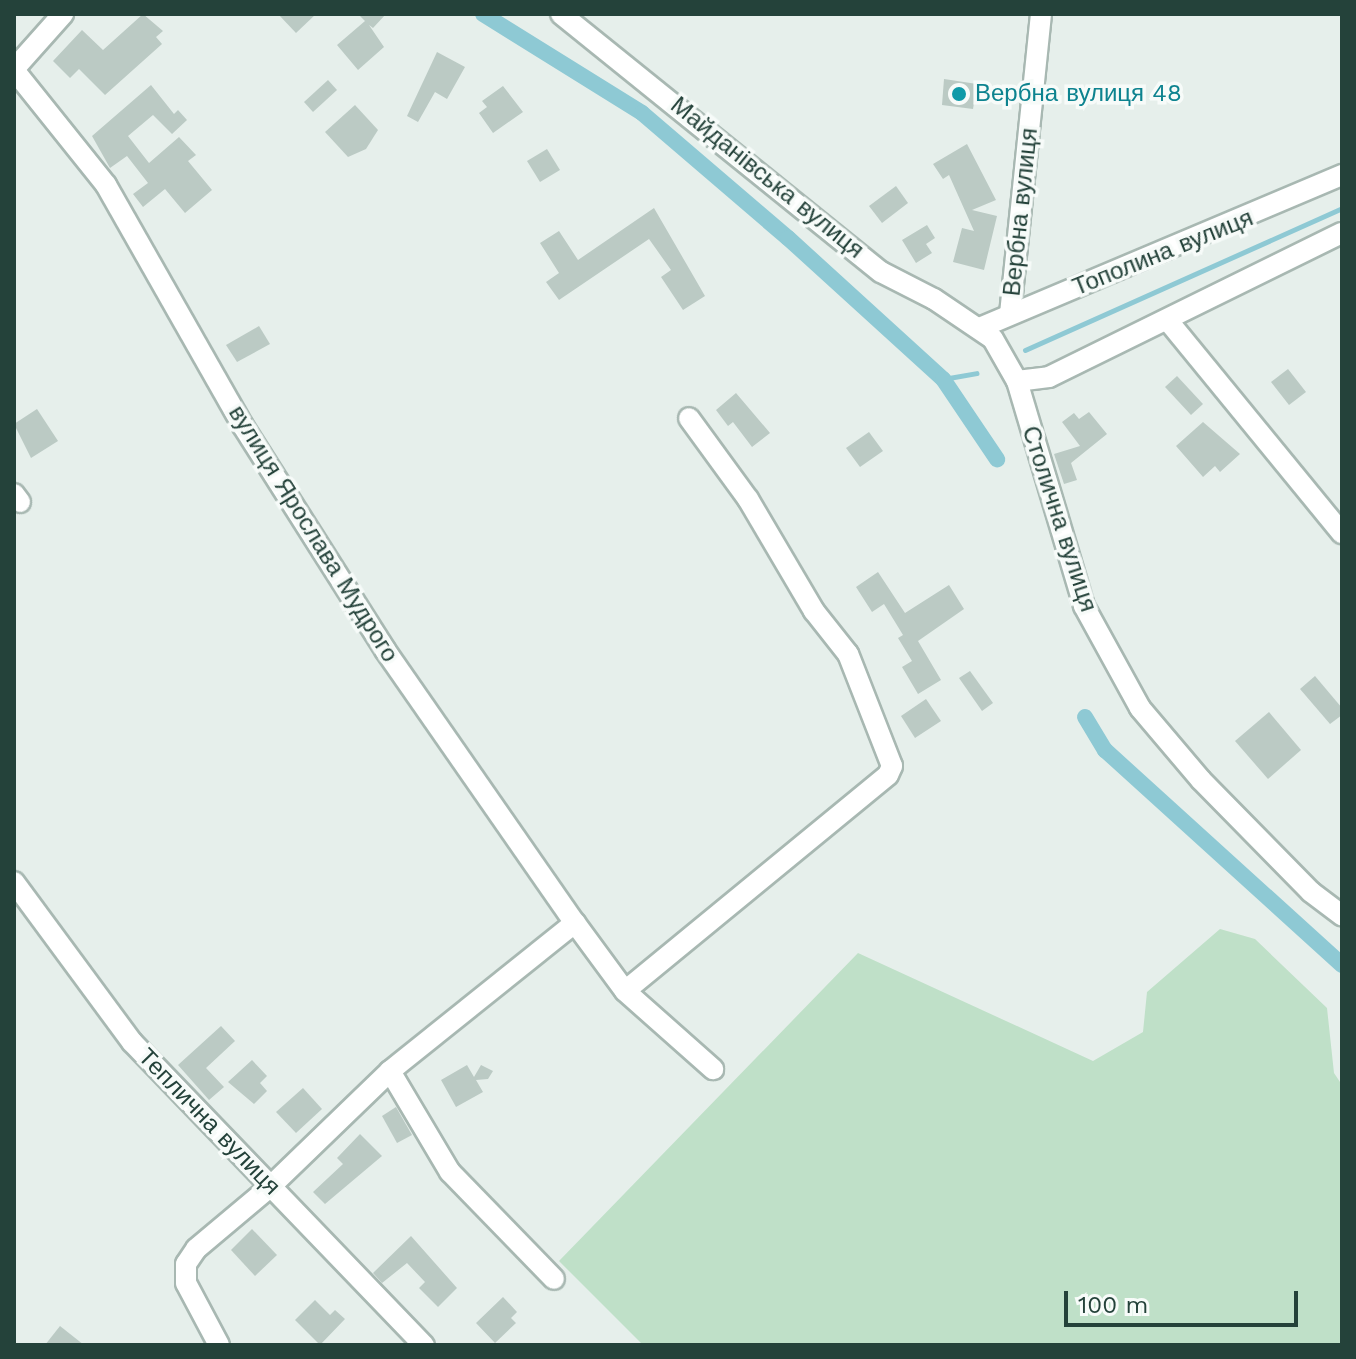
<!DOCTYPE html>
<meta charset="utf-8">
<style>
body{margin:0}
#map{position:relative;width:1356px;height:1359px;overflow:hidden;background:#e6efeb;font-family:"Work Sans",sans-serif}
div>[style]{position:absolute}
.green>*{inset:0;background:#bfe0c8}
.stream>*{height:5px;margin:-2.5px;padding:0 2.5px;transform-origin:2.5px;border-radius:2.5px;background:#8ec9d4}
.canal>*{height:16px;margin:-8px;padding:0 8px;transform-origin:8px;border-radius:8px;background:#8ec9d4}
.building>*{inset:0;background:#bbcac4}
.roads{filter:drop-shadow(2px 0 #a8b8b2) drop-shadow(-2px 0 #a8b8b2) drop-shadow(0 2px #a8b8b2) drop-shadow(0 -2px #a8b8b2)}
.minor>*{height:20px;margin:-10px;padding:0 10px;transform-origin:10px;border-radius:10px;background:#fff}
.dots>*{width:22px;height:22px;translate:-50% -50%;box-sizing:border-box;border:4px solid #f7fbf9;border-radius:50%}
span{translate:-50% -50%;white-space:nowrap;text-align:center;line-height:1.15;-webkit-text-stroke:7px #f7fbf9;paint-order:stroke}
.culture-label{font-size:24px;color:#0d838f}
.left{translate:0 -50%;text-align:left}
.street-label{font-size:24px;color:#24423a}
.frame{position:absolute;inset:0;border:16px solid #24423a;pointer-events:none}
.scale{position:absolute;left:1064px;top:1291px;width:234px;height:36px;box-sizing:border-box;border:4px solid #24423a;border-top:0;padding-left:10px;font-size:24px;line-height:28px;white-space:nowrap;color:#24423a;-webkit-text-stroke:6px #f7fbf9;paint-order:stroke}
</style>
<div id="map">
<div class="green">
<div style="clip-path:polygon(1220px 929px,1255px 939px,1327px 1008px,1334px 1073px,1342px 1085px,1342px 1345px,643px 1345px,559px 1261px,858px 953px,1093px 1061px,1143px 1032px,1147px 992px)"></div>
</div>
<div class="stream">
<div style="left:1025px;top:350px;width:347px;rotate:-24.1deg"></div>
<div style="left:943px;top:379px;width:34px;rotate:-10deg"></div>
</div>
<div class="canal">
<div style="left:483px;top:14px;width:187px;rotate:31.9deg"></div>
<div style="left:642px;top:113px;width:192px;rotate:40.6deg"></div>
<div style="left:788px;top:238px;width:210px;rotate:42.3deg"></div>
<div style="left:943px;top:379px;width:97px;rotate:56deg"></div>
<div style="left:1085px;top:717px;width:39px;rotate:59deg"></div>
<div style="left:1105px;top:750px;width:320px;rotate:42.2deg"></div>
</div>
<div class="building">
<div style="clip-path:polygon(143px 14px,163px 31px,156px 37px,162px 44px,105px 95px,79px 69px,70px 78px,53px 61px,82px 30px,103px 50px)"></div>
<div style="clip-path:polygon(278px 14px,316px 14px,296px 33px)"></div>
<div style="clip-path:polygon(358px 14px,386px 14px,373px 28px,369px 25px,384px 47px,358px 70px,337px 45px,365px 21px)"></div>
<div style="clip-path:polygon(437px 52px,465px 67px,447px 99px,435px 92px,418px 122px,407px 116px)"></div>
<div style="clip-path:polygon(944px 79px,977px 84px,973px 109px,942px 105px)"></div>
<div style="clip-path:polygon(328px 80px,337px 90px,313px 112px,304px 102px)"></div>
<div style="clip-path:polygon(151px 85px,174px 114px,178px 110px,187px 120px,172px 134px,153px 115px,128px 136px,149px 163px,179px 137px,196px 155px,188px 161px,212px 190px,185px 213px,165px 189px,143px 207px,133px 194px,148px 183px,127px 156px,110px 168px,92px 136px)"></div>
<div style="clip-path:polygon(503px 86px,523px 112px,493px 133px,479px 113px,487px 107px,482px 101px)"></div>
<div style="clip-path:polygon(355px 105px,378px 130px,366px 149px,348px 157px,325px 132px)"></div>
<div style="clip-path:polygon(967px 144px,996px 200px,972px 210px,997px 216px,984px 270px,953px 262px,962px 228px,974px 231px,949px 175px,943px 179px,933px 164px)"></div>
<div style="clip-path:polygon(547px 149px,560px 170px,540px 182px,527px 161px)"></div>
<div style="clip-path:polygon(896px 186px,908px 203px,882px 223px,869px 206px)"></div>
<div style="clip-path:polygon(654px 208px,705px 296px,683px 310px,661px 277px,671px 270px,649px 239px,559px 300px,546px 282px,559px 273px,540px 243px,559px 231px,578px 260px)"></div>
<div style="clip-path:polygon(927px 225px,935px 238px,926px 244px,932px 253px,916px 263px,902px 240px)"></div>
<div style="clip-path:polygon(259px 326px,270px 344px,237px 362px,226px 345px)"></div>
<div style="clip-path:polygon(1288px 369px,1306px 392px,1289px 405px,1271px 382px)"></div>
<div style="clip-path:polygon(1177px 376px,1203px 404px,1191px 415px,1165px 387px)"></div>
<div style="clip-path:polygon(736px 393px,770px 433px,752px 447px,733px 422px,728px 426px,716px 410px)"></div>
<div style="clip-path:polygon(37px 409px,58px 441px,31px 458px,14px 424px)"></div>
<div style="clip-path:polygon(1089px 412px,1107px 434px,1071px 463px,1077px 480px,1064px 484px,1054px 454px,1080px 446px,1062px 422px,1074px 413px,1079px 419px)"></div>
<div style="clip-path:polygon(1203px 422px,1240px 454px,1220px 472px,1215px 466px,1203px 477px,1176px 446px)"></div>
<div style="clip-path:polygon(869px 432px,883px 451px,860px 467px,846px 448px)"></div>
<div style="clip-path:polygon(878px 572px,905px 613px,949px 585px,964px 609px,918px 641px,941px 680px,918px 694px,902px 667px,912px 661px,898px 638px,903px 635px,884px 604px,872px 612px,856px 587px)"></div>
<div style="clip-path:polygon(970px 671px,993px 703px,982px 711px,959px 678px)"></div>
<div style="clip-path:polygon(1315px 676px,1342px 708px,1342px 715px,1330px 724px,1300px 689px)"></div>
<div style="clip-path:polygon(926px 699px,941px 721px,915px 738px,901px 716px)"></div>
<div style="clip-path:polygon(1269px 712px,1301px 750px,1268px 779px,1235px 741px)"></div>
<div style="clip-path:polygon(221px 1026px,235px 1041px,206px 1068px,224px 1087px,209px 1100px,178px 1065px)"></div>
<div style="clip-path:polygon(252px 1060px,267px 1076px,260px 1083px,267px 1091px,254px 1104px,228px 1082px)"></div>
<div style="clip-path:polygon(467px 1065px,474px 1077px,481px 1065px,493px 1071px,488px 1079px,476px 1080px,483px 1092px,456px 1107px,441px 1080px)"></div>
<div style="clip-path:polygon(303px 1088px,322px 1109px,296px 1133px,276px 1112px)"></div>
<div style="clip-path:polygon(396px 1107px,412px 1135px,397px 1143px,382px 1116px)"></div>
<div style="clip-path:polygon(360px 1134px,382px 1156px,325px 1204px,313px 1192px,343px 1164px,337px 1158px)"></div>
<div style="clip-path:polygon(252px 1229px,277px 1255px,255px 1276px,231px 1250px)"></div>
<div style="clip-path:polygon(411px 1236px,457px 1288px,438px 1307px,419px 1288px,425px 1282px,407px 1263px,382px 1283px,373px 1273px)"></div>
<div style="clip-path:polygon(503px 1297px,517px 1312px,511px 1318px,516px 1323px,495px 1343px,476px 1323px)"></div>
<div style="clip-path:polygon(315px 1300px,330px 1315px,335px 1310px,345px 1319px,320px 1345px,295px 1320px)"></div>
<div style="clip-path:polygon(60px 1326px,84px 1345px,45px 1345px)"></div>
</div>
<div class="roads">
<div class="minor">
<div style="left:561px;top:14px;width:411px;rotate:38.9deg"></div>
<div style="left:881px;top:272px;width:59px;rotate:27deg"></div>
<div style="left:934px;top:299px;width:71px;rotate:34.1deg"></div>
<div style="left:993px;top:339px;width:48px;rotate:60.3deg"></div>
<div style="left:1017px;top:381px;width:235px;rotate:73.4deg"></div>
<div style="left:1084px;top:606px;width:116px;rotate:61.2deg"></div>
<div style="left:1140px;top:708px;width:94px;rotate:49.7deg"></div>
<div style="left:1201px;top:780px;width:157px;rotate:45.5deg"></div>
<div style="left:1311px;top:892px;width:39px;rotate:37deg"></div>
<div style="left:14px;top:69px;width:74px;rotate:-48.3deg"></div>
<div style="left:14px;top:70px;width:147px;rotate:51.3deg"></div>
<div style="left:106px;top:185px;width:277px;rotate:60.4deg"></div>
<div style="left:243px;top:426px;width:265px;rotate:57.6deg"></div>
<div style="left:385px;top:650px;width:333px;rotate:55.2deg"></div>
<div style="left:575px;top:923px;width:84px;rotate:53.7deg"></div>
<div style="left:625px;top:991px;width:118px;rotate:41.6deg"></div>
<div style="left:1010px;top:314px;width:302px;rotate:-84.1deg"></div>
<div style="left:1169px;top:322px;width:273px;rotate:50.7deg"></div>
<div style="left:982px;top:327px;width:391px;rotate:-22.9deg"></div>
<div style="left:1017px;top:381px;width:32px;rotate:-7deg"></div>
<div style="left:1049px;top:377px;width:326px;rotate:-26.2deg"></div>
<div style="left:14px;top:494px;width:10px;rotate:53deg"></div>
<div style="left:14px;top:882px;width:199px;rotate:53.6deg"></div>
<div style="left:132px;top:1042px;width:421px;rotate:46.1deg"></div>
<div style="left:625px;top:991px;width:340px;rotate:-39.4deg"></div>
<div style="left:888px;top:775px;width:10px;rotate:-66deg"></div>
<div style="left:892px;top:766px;width:120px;rotate:-111.4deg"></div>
<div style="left:848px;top:654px;width:55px;rotate:-128.3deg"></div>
<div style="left:814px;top:611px;width:130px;rotate:-120.5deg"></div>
<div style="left:748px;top:499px;width:100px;rotate:-126.1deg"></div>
<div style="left:390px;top:1071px;width:117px;rotate:59.3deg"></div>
<div style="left:450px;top:1172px;width:149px;rotate:45.8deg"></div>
<div style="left:219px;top:1345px;width:70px;rotate:-118deg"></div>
<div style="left:186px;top:1283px;width:19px;rotate:-90deg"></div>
<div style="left:186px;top:1264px;width:18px;rotate:-56deg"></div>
<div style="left:196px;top:1249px;width:97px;rotate:-40deg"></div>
<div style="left:270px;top:1187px;width:167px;rotate:-44deg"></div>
<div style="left:390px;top:1071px;width:237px;rotate:-38.7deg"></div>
</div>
</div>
<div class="dots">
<div style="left:959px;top:94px;background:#0f9aa8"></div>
</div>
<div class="culture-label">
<span class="left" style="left:975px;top:94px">Вербна вулиця 48</span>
</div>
<div class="street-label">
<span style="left:767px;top:178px;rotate:39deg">Майданівська вулиця</span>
<span style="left:1021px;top:212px;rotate:-84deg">Вербна вулиця</span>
<span style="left:1163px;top:253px;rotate:-22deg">Тополина вулиця</span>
<span style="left:1059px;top:519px;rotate:72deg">Столична вулиця</span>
<span style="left:313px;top:534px;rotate:58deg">вулиця Ярослава Мудрого</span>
<span style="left:209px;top:1122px;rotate:46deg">Теплична вулиця</span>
</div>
<div class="frame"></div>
<div class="scale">100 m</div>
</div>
